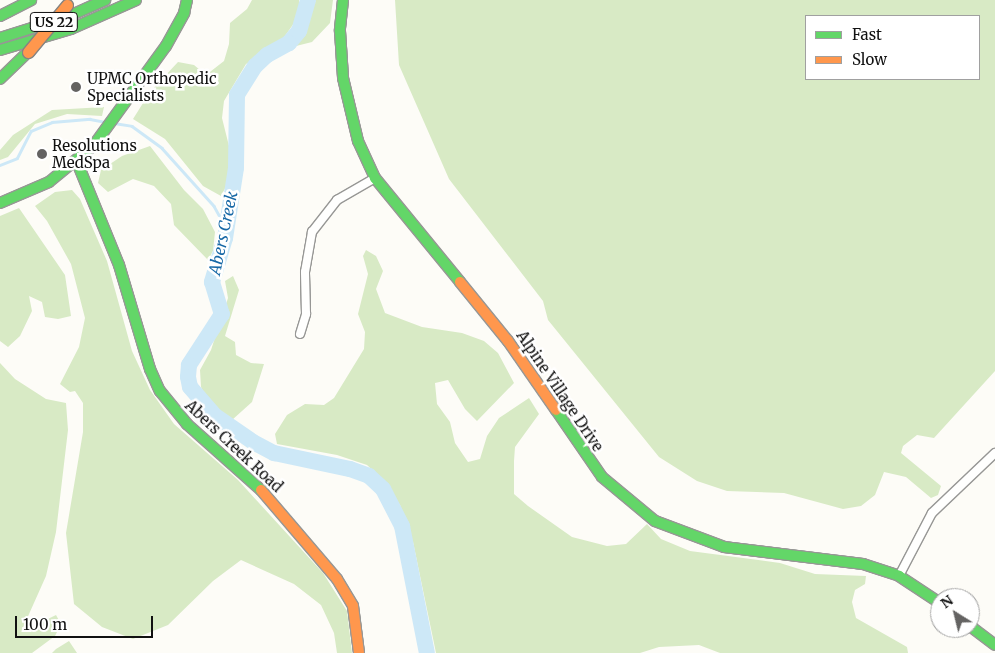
<!DOCTYPE html>
<style>
body{margin:0}
#map{position:relative;width:995px;height:653px;overflow:hidden;background:#fdfcf7;font-family:Merriweather,serif}
div>[style]{position:absolute}
.forest>*{inset:0;background:#d8eac5}
.stream>*{height:2.5px;margin:-1.25px;padding:0 1.25px;transform-origin:1.25px;border-radius:1.25px;background:#cde8f7}
.river>*{height:16px;margin:-8px;padding:0 8px;transform-origin:8px;border-radius:8px;background:#cde8f7}
.roads{filter:drop-shadow(1px 0 #979795) drop-shadow(-1px 0 #979795) drop-shadow(0 1px #979795) drop-shadow(0 -1px #979795)}
.street>*{height:8px;margin:-4px;padding:0 4px;transform-origin:4px;border-radius:4px;background:#fffffe}
.fast>*{height:10px;margin:-5px;padding:0 5px;transform-origin:5px;border-radius:5px;background:#63d668}
.slow>*{height:10px;margin:-5px;padding:0 5px;transform-origin:5px;border-radius:5px;background:#ff974d}
.bridges{filter:drop-shadow(1px 0 #858482) drop-shadow(-1px 0 #858482) drop-shadow(0 1px #858482) drop-shadow(0 -1px #858482)}
.slow-bridge>*{height:11px;margin:-5.5px;padding:0 5.5px;transform-origin:5.5px;border-radius:5.5px;background:#ff974d}
.dots>*{width:14px;height:14px;translate:-50% -50%;box-sizing:border-box;border:2px solid #fff;border-radius:50%}
span{translate:-50% -50%;white-space:nowrap;text-align:center;line-height:1.15;-webkit-text-stroke:5px #fff;paint-order:stroke}
.shield-label span{padding:1px 4px;background:#fff;border:1px solid;border-radius:4px;-webkit-text-stroke-width:0}
.shield-label{font-size:14px;color:#111;font-weight:700}
.poi-label{font-size:15px;color:#111}
.left{translate:0 -50%;text-align:left}
.street-label{font-size:15px;color:#111}
.water-label{font-size:16px;color:#1768a6;font-style:italic}
.legend{position:absolute;left:805px;top:15px;width:175px;height:65px;box-sizing:border-box;background:#fff;border:1px solid #a0a0a0;margin:0;padding:6px 9px;list-style:none;font-size:15px;color:#111}
.legend li{display:flex;align-items:center;gap:10px;height:25px}
.legend b{width:25px;border:1px solid #a0a0a0}
.north{position:absolute;left:930px;top:588px;width:50px;height:50px;box-sizing:border-box;background:#fff;border:1px solid #a0a0a0;border-radius:50%;rotate:324deg;font-size:14px;font-weight:700;line-height:20px;text-align:center;color:#111}
.north::after{content:'';display:block;margin:auto;width:18px;height:22px;background:#646362;clip-path:polygon(50% 0,100% 100%,50% 72%,0 100%)}
.scale{position:absolute;left:15px;top:616px;width:138px;height:22px;box-sizing:border-box;border:2px solid #111;border-top:0;padding-left:6px;font-size:15px;line-height:18px;white-space:nowrap;color:#111;-webkit-text-stroke:4px #fff;paint-order:stroke}
</style>
<div id="map">
<div class="forest">
<div style="clip-path:polygon(252px 0,299px 0,299px 16px,280px 43px,246px 64px,224px 101px,222px 118px,230px 150px,230px 170px,229px 181px,221px 196px,203px 186px,165px 139px,133px 119px,150px 92px,178px 62px,194px 65px,206px 75px,224px 61px,229px 44px,230px 23px,247px 9px)"></div>
<div style="clip-path:polygon(316px 0,333px 0,330px 23px,312px 42px,292px 47px,302px 34px)"></div>
<div style="clip-path:polygon(evenodd,395px 0,995px 0,995px 371px,934px 438px,917px 435px,903px 446px,901px 453px,941px 486px,938px 495px,931px 498px,906px 477px,884px 472px,875px 495px,861px 506px,843px 509px,784px 493px,727px 491px,697px 481px,659px 457px,548px 320px,543px 301px,449px 179px,399px 65px,395px 0,806px 16px,979px 16px,979px 79px,806px 79px,806px 16px)"></div>
<div style="clip-path:polygon(104px 107px,102px 116px,67px 114px,35px 124px,8px 157px,0 160px,0 150px,13px 135px,52px 110px)"></div>
<div style="clip-path:polygon(150px 146px,184px 190px,203px 209px,215px 232px,213px 251px,208px 260px,174px 225px,171px 204px,154px 186px,133px 179px,108px 192px,98px 183px,101px 170px,122px 156px)"></div>
<div style="clip-path:polygon(72px 190px,80px 199px,107px 261px,132px 351px,150px 390px,174px 424px,238px 480px,323px 573px,347px 611px,352px 653px,337px 653px,334px 633px,321px 605px,294px 584px,241px 560px,213px 581px,168px 625px,133px 639px,102px 627px,74px 604px,66px 533px,83px 432px,83px 403px,75px 391px,70px 392px,60px 384px,79px 347px,85px 318px,71px 264px,47px 221px,35px 206px,55px 192px)"></div>
<div style="clip-path:polygon(19px 208px,65px 275px,71px 316px,58px 319px,45px 317px,42px 302px,29px 296px,32px 311px,20px 336px,8px 347px,0 341px,0 216px)"></div>
<div style="clip-path:polygon(366px 250px,376px 256px,383px 271px,376px 289px,385px 313px,422px 327px,462px 333px,484px 341px,498px 353px,514px 383px,477px 421px,465px 409px,448px 380px,435px 383px,437px 404px,450px 422px,455px 443px,468px 462px,480px 459px,487px 436px,499px 418px,529px 398px,539px 414px,515px 447px,514px 461px,514px 494px,528px 506px,572px 537px,607px 546px,626px 544px,647px 524px,661px 539px,690px 551px,780px 563px,815px 574px,866px 576px,865px 584px,855px 590px,852px 602px,856px 618px,907px 647px,908px 653px,720px 653px,699px 645px,659px 647px,640px 653px,436px 653px,413px 542px,400px 505px,383px 480px,367px 465px,337px 455px,277px 444px,275px 434px,287px 415px,305px 404px,324px 405px,334px 398px,364px 349px,365px 332px,358px 314px,368px 274px,363px 256px)"></div>
<div style="clip-path:polygon(233px 276px,239px 290px,225px 336px,235px 342px,236px 355px,251px 363px,264px 364px,252px 402px,232px 420px,209px 404px,201px 387px,200px 370px,211px 350px,228px 298px,225px 281px)"></div>
<div style="clip-path:polygon(0 363px,15px 379px,46px 399px,66px 403px,68px 430px,56px 532px,46px 576px,21px 632px,56px 615px,61px 624px,55px 636px,32px 653px,0 653px)"></div>
<div style="clip-path:polygon(69px 641px,77px 653px,52px 653px,56px 649px)"></div>
</div>
<div class="stream">
<div style="left:114px;top:123px;width:18px;rotate:9deg"></div>
<div style="left:132px;top:126px;width:37px;rotate:36deg"></div>
<div style="left:162px;top:148px;width:78px;rotate:48.1deg"></div>
<div style="left:214px;top:206px;width:25px;rotate:61deg"></div>
<div style="left:0;top:165px;width:18px;rotate:-22deg"></div>
<div style="left:17px;top:158px;width:30px;rotate:-63deg"></div>
<div style="left:31px;top:131px;width:23px;rotate:-23deg"></div>
<div style="left:52px;top:122px;width:38px;rotate:-5deg"></div>
<div style="left:90px;top:119px;width:16px;rotate:11deg"></div>
</div>
<div class="river">
<div style="left:308px;top:0;width:32px;rotate:106deg"></div>
<div style="left:299px;top:31px;width:16px;rotate:130deg"></div>
<div style="left:289px;top:43px;width:25px;rotate:151deg"></div>
<div style="left:267px;top:55px;width:16px;rotate:137deg"></div>
<div style="left:255px;top:66px;width:34px;rotate:122deg"></div>
<div style="left:237px;top:95px;width:73px;rotate:90.8deg"></div>
<div style="left:236px;top:168px;width:71px;rotate:98.9deg"></div>
<div style="left:225px;top:238px;width:46px;rotate:106.5deg"></div>
<div style="left:212px;top:282px;width:34px;rotate:73deg"></div>
<div style="left:222px;top:314px;width:61px;rotate:122.9deg"></div>
<div style="left:189px;top:365px;width:12px;rotate:95deg"></div>
<div style="left:188px;top:377px;width:10px;rotate:79deg"></div>
<div style="left:190px;top:387px;width:37px;rotate:49deg"></div>
<div style="left:214px;top:415px;width:47px;rotate:34.7deg"></div>
<div style="left:253px;top:442px;width:24px;rotate:28deg"></div>
<div style="left:274px;top:453px;width:78px;rotate:11.9deg"></div>
<div style="left:350px;top:469px;width:20px;rotate:20deg"></div>
<div style="left:369px;top:476px;width:19px;rotate:43deg"></div>
<div style="left:383px;top:489px;width:42px;rotate:62.8deg"></div>
<div style="left:402px;top:526px;width:129px;rotate:78.9deg"></div>
</div>
<div class="roads">
<div class="street">
<div style="left:300px;top:334px;width:21px;rotate:-73deg"></div>
<div style="left:306px;top:314px;width:42px;rotate:-91.4deg"></div>
<div style="left:305px;top:272px;width:41px;rotate:-80.1deg"></div>
<div style="left:312px;top:232px;width:41px;rotate:-52deg"></div>
<div style="left:337px;top:200px;width:44px;rotate:-30.1deg"></div>
<div style="left:899px;top:576px;width:71px;rotate:-62.4deg"></div>
<div style="left:932px;top:513px;width:87px;rotate:-43.6deg"></div>
</div>
<div class="fast">
<div style="left:343px;top:0;width:31px;rotate:96deg"></div>
<div style="left:340px;top:31px;width:47px;rotate:86.3deg"></div>
<div style="left:343px;top:78px;width:65px;rotate:76.6deg"></div>
<div style="left:358px;top:141px;width:41px;rotate:65.3deg"></div>
<div style="left:375px;top:178px;width:134px;rotate:50.7deg"></div>
<div style="left:0;top:16px;width:35px;rotate:-27deg"></div>
<div style="left:0;top:38px;width:70px;rotate:-17.4deg"></div>
<div style="left:67px;top:17px;width:42px;rotate:-24.1deg"></div>
<div style="left:0;top:50px;width:74px;rotate:-16.5deg"></div>
<div style="left:71px;top:29px;width:71px;rotate:-24deg"></div>
<div style="left:0;top:79px;width:39px;rotate:-44deg"></div>
<div style="left:77px;top:162px;width:111px;rotate:67.8deg"></div>
<div style="left:119px;top:265px;width:109px;rotate:73.4deg"></div>
<div style="left:150px;top:369px;width:24px;rotate:66deg"></div>
<div style="left:160px;top:391px;width:43px;rotate:50.7deg"></div>
<div style="left:187px;top:424px;width:99px;rotate:41.7deg"></div>
<div style="left:0;top:203px;width:53px;rotate:-23.2deg"></div>
<div style="left:49px;top:182px;width:58px;rotate:-39.4deg"></div>
<div style="left:94px;top:145px;width:122px;rotate:-54deg"></div>
<div style="left:166px;top:46px;width:38px;rotate:-61deg"></div>
<div style="left:184px;top:13px;width:13px;rotate:-77deg"></div>
<div style="left:556px;top:410px;width:81px;rotate:55.5deg"></div>
<div style="left:602px;top:477px;width:69px;rotate:39.7deg"></div>
<div style="left:655px;top:521px;width:74px;rotate:20.6deg"></div>
<div style="left:724px;top:547px;width:140px;rotate:7deg"></div>
<div style="left:863px;top:564px;width:38px;rotate:18deg"></div>
<div style="left:899px;top:576px;width:49px;rotate:33.4deg"></div>
<div style="left:970px;top:626px;width:31px;rotate:37deg"></div>
</div>
<div class="slow">
<div style="left:460px;top:282px;width:76px;rotate:50.9deg"></div>
<div style="left:508px;top:341px;width:84px;rotate:55.2deg"></div>
<div style="left:261px;top:490px;width:117px;rotate:49.5deg"></div>
<div style="left:337px;top:579px;width:31px;rotate:59deg"></div>
<div style="left:353px;top:606px;width:47px;rotate:82.7deg"></div>
</div>
</div>
<div class="bridges">
<div class="slow-bridge">
<div style="left:28px;top:52px;width:61px;rotate:-50.3deg"></div>
</div>
</div>
<div class="dots">
<div style="left:76px;top:87px;background:#646362"></div>
<div style="left:42px;top:154px;background:#646362"></div>
</div>
<div class="shield-label">
<span style="left:54px;top:22px">US 22</span>
</div>
<div class="poi-label">
<span class="left" style="left:87px;top:87px">UPMC Orthopedic<br>Specialists</span>
<span class="left" style="left:52px;top:154px">Resolutions<br>MedSpa</span>
</div>
<div class="street-label">
<span style="left:560px;top:391px;rotate:56deg">Alpine Village Drive</span>
<span style="left:234px;top:446px;rotate:43deg">Abers Creek Road</span>
</div>
<div class="water-label">
<span style="left:223px;top:233px;rotate:-78deg">Abers Creek</span>
</div>
<ul class="legend">
<li><b style="height:6px;background:#63d668"></b>Fast</li>
<li><b style="height:6px;background:#ff974d"></b>Slow</li>
</ul>
<div class="north">N</div>
<div class="scale">100 m</div>
</div>
